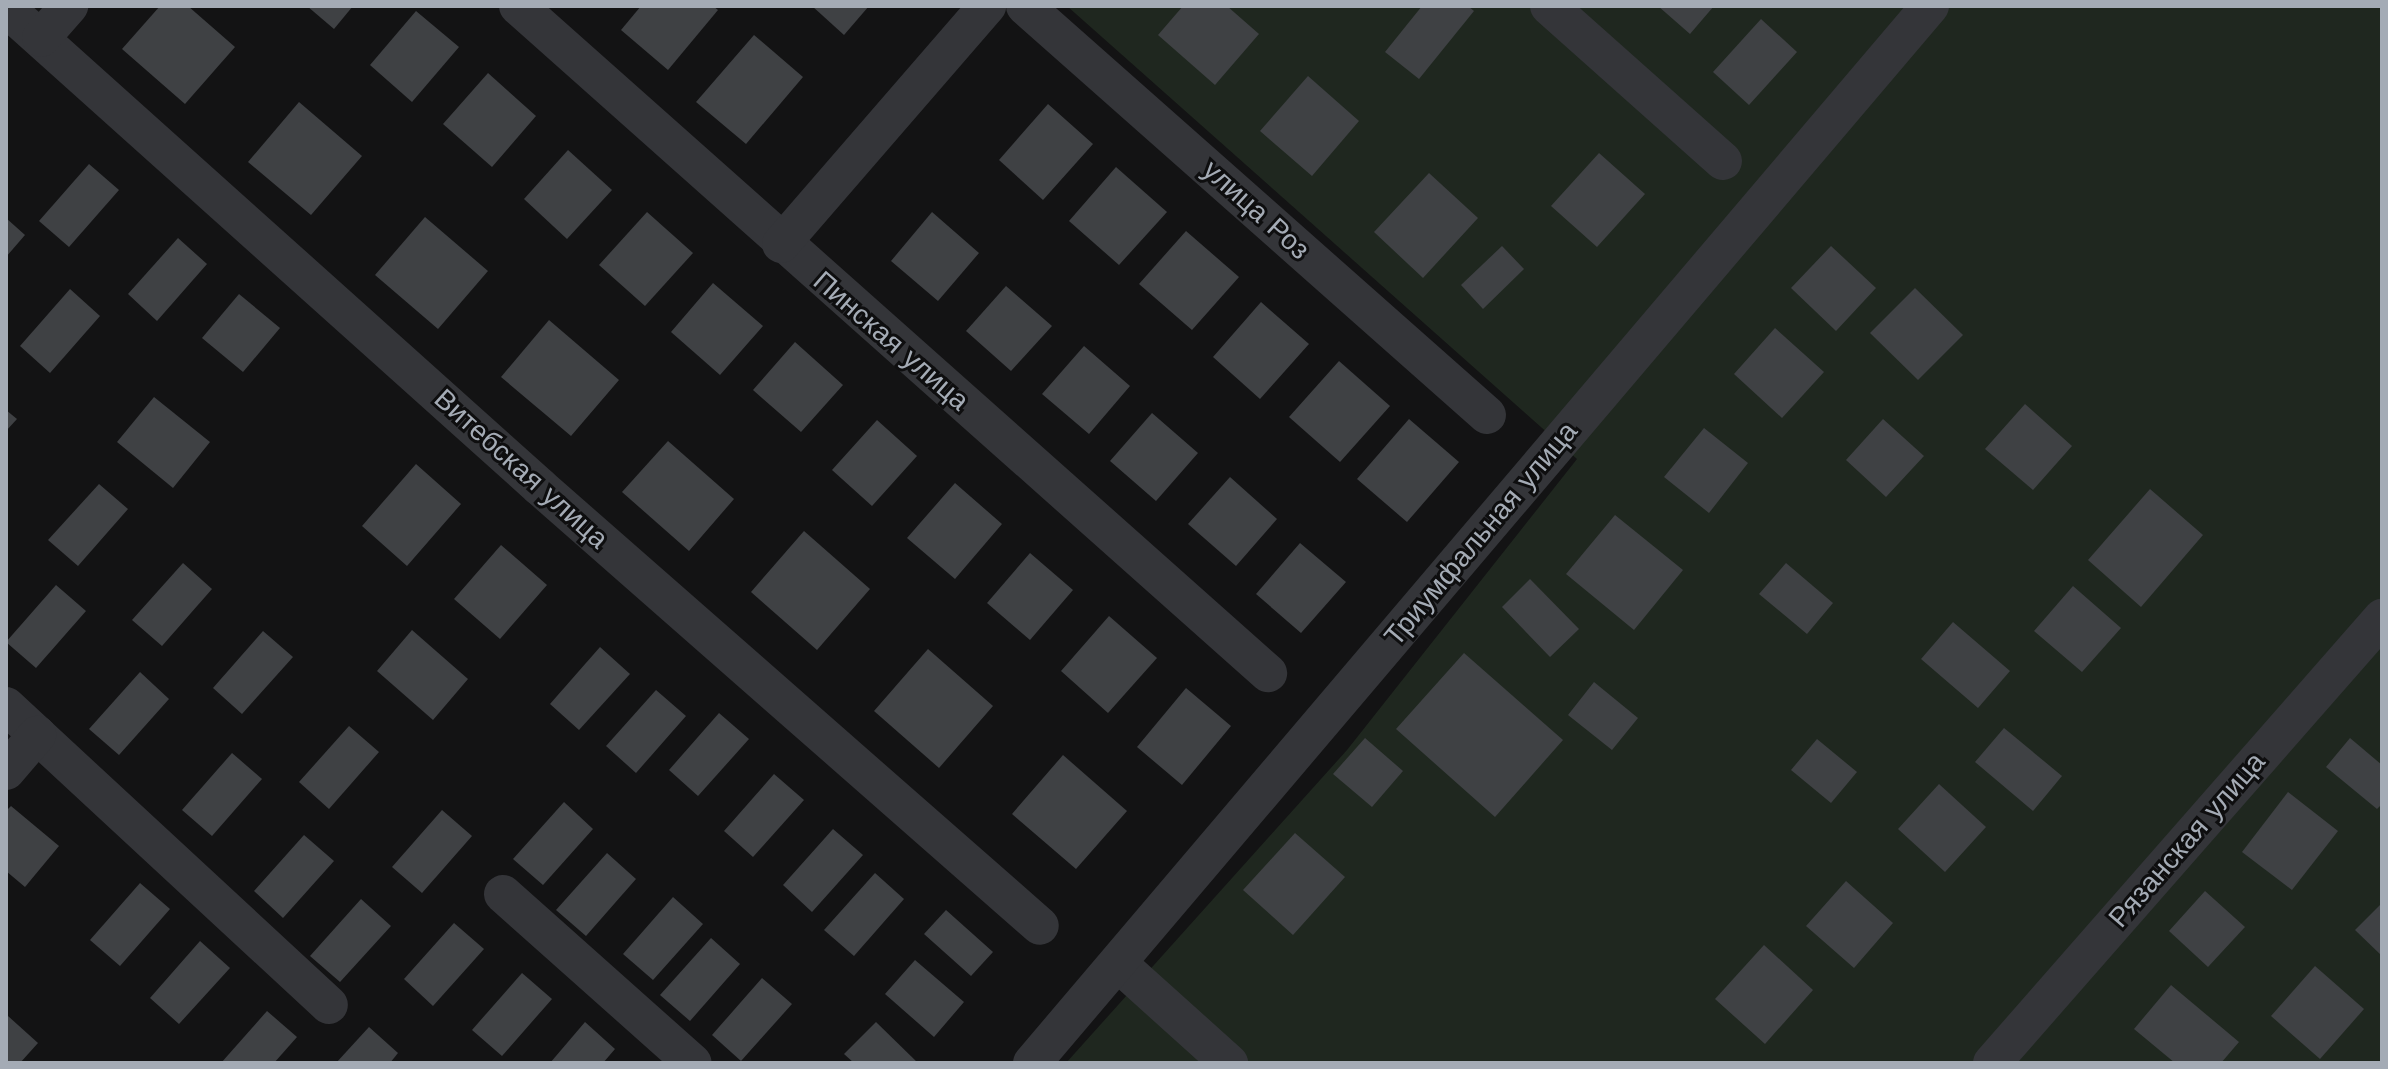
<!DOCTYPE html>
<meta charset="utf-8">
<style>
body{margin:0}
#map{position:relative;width:2388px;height:1069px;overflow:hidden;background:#131314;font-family:"Work Sans",sans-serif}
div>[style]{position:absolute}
.green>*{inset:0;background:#1f271f}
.building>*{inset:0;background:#3f4144}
.street>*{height:38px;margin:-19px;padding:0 19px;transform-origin:19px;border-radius:19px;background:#343539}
span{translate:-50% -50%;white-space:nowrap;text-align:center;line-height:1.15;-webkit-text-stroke:6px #0e0e0f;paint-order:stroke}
.street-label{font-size:28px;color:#a4abb5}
.frame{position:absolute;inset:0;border:8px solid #a4abb5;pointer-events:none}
</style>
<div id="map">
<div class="green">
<div style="clip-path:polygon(1067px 6px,2382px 6px,2382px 1063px,1066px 1063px,1347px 750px,1577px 459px)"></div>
</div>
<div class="building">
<div style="clip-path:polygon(160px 6px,188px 6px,235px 47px,185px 104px,122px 49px)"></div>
<div style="clip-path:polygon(307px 6px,353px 6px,334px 29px)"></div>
<div style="clip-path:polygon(641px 6px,713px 6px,718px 10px,668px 70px,621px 30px)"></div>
<div style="clip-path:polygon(812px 6px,869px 6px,844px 35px)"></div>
<div style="clip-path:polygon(1183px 6px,1227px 6px,1259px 34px,1215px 85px,1158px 35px)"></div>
<div style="clip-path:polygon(1422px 6px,1468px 6px,1474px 11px,1419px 79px,1385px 52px)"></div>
<div style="clip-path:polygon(1658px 6px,1714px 6px,1690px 34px)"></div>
<div style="clip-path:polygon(416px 11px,459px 47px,412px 102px,370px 65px)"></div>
<div style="clip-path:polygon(1761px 19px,1797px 52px,1749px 105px,1713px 72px)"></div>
<div style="clip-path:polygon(754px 35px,803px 77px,746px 144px,696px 102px)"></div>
<div style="clip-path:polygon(488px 73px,536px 116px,492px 167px,443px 124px)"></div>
<div style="clip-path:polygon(1308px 76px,1359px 121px,1312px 176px,1260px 131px)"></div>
<div style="clip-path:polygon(299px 102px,362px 156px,311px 215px,248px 162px)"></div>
<div style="clip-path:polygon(1048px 104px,1093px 144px,1043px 200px,999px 160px)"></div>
<div style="clip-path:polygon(568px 150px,612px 190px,567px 239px,524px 199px)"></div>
<div style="clip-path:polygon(1599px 153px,1645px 194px,1597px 247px,1551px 206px)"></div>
<div style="clip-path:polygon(89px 164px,119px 190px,69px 247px,39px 221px)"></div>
<div style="clip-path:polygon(1116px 167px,1167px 212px,1119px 265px,1069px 221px)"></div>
<div style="clip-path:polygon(1429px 173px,1478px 218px,1423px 278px,1374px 232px)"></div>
<div style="clip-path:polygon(647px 212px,693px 253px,645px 306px,599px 265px)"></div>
<div style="clip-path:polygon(932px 212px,979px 253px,938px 301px,891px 261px)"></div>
<div style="clip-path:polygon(425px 217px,488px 271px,438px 329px,375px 275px)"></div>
<div style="clip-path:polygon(6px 218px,25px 235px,6px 257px)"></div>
<div style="clip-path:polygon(1186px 231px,1239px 277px,1192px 330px,1139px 284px)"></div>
<div style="clip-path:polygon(178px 238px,207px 264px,157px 321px,128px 294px)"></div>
<div style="clip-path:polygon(1502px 246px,1524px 269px,1483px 309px,1461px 285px)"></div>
<div style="clip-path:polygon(1831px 246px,1876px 288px,1836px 331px,1791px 288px)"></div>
<div style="clip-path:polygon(713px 283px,763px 326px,720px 375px,671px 332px)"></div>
<div style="clip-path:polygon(1006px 286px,1052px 326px,1011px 371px,966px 331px)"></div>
<div style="clip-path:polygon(1915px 288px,1963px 335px,1918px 380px,1870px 333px)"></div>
<div style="clip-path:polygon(70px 289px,100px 316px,50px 373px,20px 346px)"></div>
<div style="clip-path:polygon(239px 294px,280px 328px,243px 372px,202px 338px)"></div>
<div style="clip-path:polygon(1261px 302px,1309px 344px,1260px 399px,1213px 357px)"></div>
<div style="clip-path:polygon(549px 320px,619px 380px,571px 436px,501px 377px)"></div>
<div style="clip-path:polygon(1775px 328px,1824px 372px,1782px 418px,1734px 374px)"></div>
<div style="clip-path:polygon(795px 342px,843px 385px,801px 432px,753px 390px)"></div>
<div style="clip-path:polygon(1084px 346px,1130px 386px,1089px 434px,1042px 394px)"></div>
<div style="clip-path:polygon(1339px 361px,1390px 406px,1340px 462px,1289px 417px)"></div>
<div style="clip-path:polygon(154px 397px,210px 442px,173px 488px,117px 442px)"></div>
<div style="clip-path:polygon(2025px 404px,2072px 446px,2033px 490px,1985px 449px)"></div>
<div style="clip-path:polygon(6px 410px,17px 419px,6px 431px)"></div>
<div style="clip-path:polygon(1152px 413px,1198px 453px,1156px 501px,1110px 461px)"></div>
<div style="clip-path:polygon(1409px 419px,1459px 462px,1407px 522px,1357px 479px)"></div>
<div style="clip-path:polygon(1883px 419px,1924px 456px,1886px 497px,1846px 460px)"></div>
<div style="clip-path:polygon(877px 420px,917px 456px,872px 506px,832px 470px)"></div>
<div style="clip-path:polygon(1704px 428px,1748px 463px,1709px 513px,1664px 477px)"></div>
<div style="clip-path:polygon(668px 441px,734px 499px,689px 551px,622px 492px)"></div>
<div style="clip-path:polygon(416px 464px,461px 504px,407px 566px,362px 526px)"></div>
<div style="clip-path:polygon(1230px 477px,1277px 519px,1236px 566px,1188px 524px)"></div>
<div style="clip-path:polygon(955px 483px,1002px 524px,955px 579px,907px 538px)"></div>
<div style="clip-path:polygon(99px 484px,128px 509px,78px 566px,48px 540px)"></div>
<div style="clip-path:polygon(2150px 489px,2203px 535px,2141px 607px,2088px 560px)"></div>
<div style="clip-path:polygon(1615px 515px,1683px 570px,1634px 630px,1566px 574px)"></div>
<div style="clip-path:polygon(804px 531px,870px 589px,817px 650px,751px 592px)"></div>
<div style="clip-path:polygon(1300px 543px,1346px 582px,1301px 633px,1256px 594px)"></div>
<div style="clip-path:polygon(501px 545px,547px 585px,500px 639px,454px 599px)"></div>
<div style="clip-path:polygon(1030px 553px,1073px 590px,1030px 640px,987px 603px)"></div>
<div style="clip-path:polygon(183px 563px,212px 589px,162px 646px,132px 620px)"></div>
<div style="clip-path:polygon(1786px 563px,1833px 603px,1807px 634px,1759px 594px)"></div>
<div style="clip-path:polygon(1530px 579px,1579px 629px,1550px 657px,1502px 607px)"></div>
<div style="clip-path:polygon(56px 585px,86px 611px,36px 668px,6px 642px)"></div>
<div style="clip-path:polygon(2073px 586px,2121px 628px,2082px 672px,2034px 631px)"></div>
<div style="clip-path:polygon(1109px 616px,1157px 658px,1108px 713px,1061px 671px)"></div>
<div style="clip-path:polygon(1953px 622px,2010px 671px,1978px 708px,1921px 659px)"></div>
<div style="clip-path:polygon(412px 630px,468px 679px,433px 720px,377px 671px)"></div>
<div style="clip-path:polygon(263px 631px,293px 657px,242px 714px,213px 688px)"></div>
<div style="clip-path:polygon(600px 647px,630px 674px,579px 730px,550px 704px)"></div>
<div style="clip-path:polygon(928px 649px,993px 706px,939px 768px,874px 711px)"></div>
<div style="clip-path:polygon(1464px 653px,1563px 740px,1495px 817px,1396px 729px)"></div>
<div style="clip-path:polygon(140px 672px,169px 699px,119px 755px,89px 729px)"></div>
<div style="clip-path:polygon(1594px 682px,1638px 718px,1612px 750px,1568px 715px)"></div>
<div style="clip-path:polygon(1186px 688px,1231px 726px,1182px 785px,1137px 747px)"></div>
<div style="clip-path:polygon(656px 690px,686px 716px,636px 773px,606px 746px)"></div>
<div style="clip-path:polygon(719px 713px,749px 739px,698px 796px,669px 770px)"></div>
<div style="clip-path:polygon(349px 726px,379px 752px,329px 809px,299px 782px)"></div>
<div style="clip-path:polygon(2004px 728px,2062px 776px,2033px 811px,1975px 762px)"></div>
<div style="clip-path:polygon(1365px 738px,1403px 771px,1372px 807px,1333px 774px)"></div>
<div style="clip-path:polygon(2350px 738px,2382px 765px,2382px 804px,2377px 809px,2326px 767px)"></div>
<div style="clip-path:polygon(1817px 739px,1857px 772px,1831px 803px,1791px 770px)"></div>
<div style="clip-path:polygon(232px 753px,262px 779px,212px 836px,182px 810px)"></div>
<div style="clip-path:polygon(1063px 755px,1127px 811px,1076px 869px,1012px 814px)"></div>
<div style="clip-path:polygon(774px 774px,804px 800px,753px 857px,724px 831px)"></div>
<div style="clip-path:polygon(1939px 784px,1986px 827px,1945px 872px,1898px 829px)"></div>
<div style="clip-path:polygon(2288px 792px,2338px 831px,2292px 890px,2242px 852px)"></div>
<div style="clip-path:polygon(564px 802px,593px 829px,543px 885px,513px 859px)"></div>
<div style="clip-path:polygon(11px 806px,59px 846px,25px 887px,6px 871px,6px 811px)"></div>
<div style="clip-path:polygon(442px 810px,472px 836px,422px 893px,392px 867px)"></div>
<div style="clip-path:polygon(833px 829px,863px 855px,812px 912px,783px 885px)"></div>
<div style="clip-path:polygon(1295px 833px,1345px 877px,1293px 935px,1243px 890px)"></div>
<div style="clip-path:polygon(304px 835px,334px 861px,283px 918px,254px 891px)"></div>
<div style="clip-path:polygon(607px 853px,636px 879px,586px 936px,556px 910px)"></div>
<div style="clip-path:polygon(875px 873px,904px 899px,854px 956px,824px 930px)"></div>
<div style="clip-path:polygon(1846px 881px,1893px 923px,1854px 968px,1806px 926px)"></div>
<div style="clip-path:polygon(140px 883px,170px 909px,120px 966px,90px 940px)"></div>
<div style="clip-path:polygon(2205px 891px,2245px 927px,2208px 967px,2169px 931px)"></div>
<div style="clip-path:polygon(673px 897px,703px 924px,653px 980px,623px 954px)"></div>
<div style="clip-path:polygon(361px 899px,391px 926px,340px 982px,310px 956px)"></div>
<div style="clip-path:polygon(2382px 903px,2382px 956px,2355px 930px)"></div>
<div style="clip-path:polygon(946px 910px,993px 952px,971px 976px,924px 934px)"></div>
<div style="clip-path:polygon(454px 923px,484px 949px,433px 1006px,404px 979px)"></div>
<div style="clip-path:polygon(711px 938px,740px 964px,690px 1021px,660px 995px)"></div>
<div style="clip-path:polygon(200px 941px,230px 968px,179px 1024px,150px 998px)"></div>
<div style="clip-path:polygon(1764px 945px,1813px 990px,1765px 1044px,1715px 999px)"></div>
<div style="clip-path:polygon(915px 960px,964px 1002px,934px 1037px,885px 994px)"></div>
<div style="clip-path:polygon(2315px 966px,2364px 1009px,2320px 1059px,2271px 1016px)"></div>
<div style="clip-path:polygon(522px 973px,552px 999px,502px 1056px,472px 1030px)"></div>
<div style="clip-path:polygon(762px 978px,792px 1004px,741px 1061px,712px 1035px)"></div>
<div style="clip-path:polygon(2171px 985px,2239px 1042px,2221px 1063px,2175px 1063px,2134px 1029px)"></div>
<div style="clip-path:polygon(267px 1011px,297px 1037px,274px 1063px,221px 1063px)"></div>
<div style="clip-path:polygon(8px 1016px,38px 1043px,20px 1063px,6px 1063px)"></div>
<div style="clip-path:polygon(585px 1022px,615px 1049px,603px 1063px,550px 1063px)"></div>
<div style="clip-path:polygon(876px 1022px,918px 1063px,854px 1063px,844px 1054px)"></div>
<div style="clip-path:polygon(369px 1027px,398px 1053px,390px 1063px,336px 1063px)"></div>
</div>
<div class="street">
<div style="left:518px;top:6px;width:1004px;rotate:41.65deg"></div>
<div style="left:1025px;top:6px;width:617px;rotate:41.52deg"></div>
<div style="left:1549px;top:6px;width:233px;rotate:41.7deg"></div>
<div style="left:6px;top:8px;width:717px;rotate:41.89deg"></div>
<div style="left:540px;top:487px;width:665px;rotate:41.28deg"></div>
<div style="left:41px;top:38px;width:43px;rotate:-48.8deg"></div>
<div style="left:781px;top:244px;width:315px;rotate:-49.1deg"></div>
<div style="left:6px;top:706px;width:440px;rotate:42.8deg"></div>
<div style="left:6px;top:771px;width:48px;rotate:-49.3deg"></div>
<div style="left:503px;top:894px;width:254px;rotate:41.7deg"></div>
<div style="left:1120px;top:965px;width:147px;rotate:42deg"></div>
<div style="left:1032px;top:1063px;width:1387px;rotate:-49.65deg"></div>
<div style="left:1992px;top:1063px;width:592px;rotate:-48.77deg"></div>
</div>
<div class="street-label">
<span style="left:1256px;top:210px;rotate:42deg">улица Роз</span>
<span style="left:891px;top:341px;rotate:41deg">Пинская улица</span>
<span style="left:521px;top:469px;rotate:42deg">Витебская улица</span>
<span style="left:1481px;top:534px;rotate:-50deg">Триумфальная улица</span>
<span style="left:2187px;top:840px;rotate:-49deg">Рязанская улица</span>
</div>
<div class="frame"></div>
</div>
